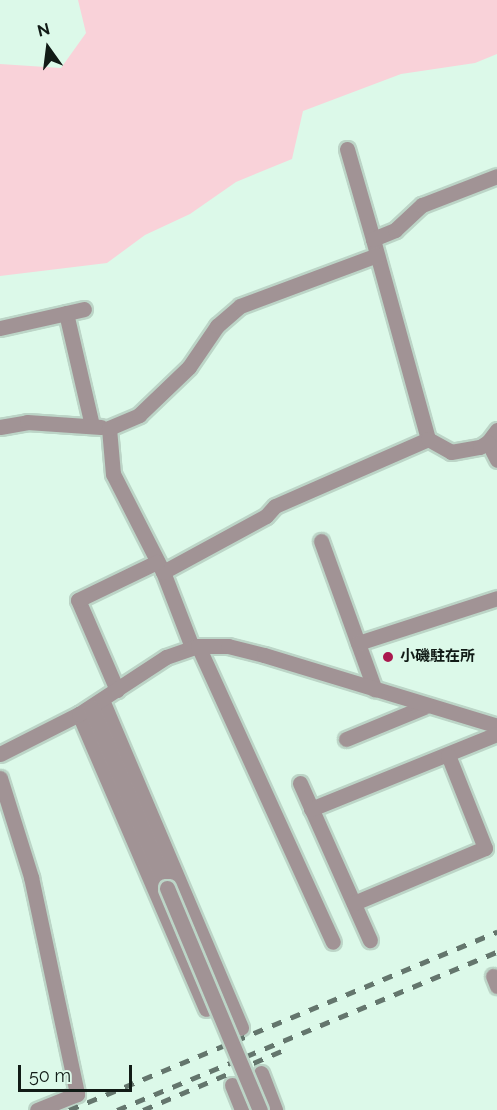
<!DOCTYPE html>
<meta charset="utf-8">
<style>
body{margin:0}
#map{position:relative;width:497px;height:1110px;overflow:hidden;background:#dcf9e9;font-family:Raleway,"Noto Sans JP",sans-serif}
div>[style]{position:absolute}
.green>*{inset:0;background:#f9d2d9}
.roads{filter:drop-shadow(2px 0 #bcd5c7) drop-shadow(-2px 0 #bcd5c7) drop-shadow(0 2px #bcd5c7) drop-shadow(0 -2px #bcd5c7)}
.minor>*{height:15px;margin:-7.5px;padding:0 7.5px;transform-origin:7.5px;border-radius:7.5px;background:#a19395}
.tertiary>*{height:15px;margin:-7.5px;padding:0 7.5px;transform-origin:7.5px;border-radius:7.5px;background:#a19395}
.rail>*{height:4.5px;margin-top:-2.25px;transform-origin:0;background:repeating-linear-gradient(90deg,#64766d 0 10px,transparent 0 20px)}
.bridges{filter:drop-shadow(2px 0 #bcd5c7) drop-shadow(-2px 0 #bcd5c7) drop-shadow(0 2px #bcd5c7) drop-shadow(0 -2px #bcd5c7)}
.tertiary-bridge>*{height:15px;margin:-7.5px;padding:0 7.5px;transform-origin:7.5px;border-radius:7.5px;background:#a19395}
.dots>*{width:16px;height:16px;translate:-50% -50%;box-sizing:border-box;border:3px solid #dcf9e9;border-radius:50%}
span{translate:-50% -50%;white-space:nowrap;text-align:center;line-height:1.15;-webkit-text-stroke:6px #dcf9e9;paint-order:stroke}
.poi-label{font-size:15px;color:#111b16;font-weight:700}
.left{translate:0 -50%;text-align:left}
.north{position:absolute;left:18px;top:18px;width:60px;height:60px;-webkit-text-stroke:4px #dcf9e9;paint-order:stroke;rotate:346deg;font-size:16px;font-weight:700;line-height:24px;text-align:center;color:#111b16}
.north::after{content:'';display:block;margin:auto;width:21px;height:27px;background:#111b16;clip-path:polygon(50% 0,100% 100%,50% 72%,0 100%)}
.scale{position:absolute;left:18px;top:1065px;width:114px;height:27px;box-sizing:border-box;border:3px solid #111b16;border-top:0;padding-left:8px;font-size:18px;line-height:21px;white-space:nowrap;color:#111b16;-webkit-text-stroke:4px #dcf9e9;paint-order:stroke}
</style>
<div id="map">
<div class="green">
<div style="clip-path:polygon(78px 0,497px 0,497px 54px,475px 63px,401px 74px,303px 111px,292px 159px,236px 182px,190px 214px,145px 235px,107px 263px,0 276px,0 64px,61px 68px,86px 33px)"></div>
</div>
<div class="roads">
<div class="minor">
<div style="left:347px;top:149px;width:94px;rotate:73.9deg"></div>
<div style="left:66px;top:313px;width:116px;rotate:77deg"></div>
<div style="left:0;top:328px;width:86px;rotate:-12.7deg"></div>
<div style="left:0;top:427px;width:27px;rotate:-10deg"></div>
<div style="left:27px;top:422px;width:74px;rotate:3.9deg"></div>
<div style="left:497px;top:430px;width:15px;rotate:127deg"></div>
<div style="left:488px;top:442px;width:20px;rotate:63deg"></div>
<div style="left:428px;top:439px;width:207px;rotate:-105.4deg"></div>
<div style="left:373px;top:239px;width:24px;rotate:-22deg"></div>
<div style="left:395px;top:230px;width:37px;rotate:-43deg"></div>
<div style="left:422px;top:205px;width:80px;rotate:-21.1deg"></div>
<div style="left:321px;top:541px;width:158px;rotate:70.1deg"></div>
<div style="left:163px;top:572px;width:110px;rotate:-117deg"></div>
<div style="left:113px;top:474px;width:46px;rotate:-95deg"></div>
<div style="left:109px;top:428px;width:33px;rotate:-23deg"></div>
<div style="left:139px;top:415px;width:69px;rotate:-43.8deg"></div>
<div style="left:189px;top:367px;width:50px;rotate:-55.7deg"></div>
<div style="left:217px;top:326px;width:30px;rotate:-41deg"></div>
<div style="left:240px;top:306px;width:146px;rotate:-20.4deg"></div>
<div style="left:358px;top:643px;width:146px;rotate:-17.9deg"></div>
<div style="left:198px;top:646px;width:325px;rotate:65.5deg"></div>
<div style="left:192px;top:647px;width:80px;rotate:-111.1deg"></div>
<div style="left:163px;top:572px;width:117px;rotate:-28.5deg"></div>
<div style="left:266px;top:516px;width:13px;rotate:-48deg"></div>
<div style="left:275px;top:506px;width:167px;rotate:-23.6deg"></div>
<div style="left:428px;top:439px;width:26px;rotate:29deg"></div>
<div style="left:451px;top:452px;width:29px;rotate:-10deg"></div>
<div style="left:480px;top:447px;width:9px;rotate:-32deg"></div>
<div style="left:117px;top:690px;width:98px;rotate:-113.4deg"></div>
<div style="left:78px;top:600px;width:88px;rotate:-25.7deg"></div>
<div style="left:102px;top:700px;width:356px;rotate:67deg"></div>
<div style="left:79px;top:714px;width:321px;rotate:66.7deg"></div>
<div style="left:346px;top:739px;width:84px;rotate:-22.3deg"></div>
<div style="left:0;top:754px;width:89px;rotate:-26.9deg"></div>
<div style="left:79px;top:714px;width:104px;rotate:-33.2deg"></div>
<div style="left:166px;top:657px;width:34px;rotate:-19deg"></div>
<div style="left:198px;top:646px;width:30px"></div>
<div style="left:228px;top:646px;width:37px;rotate:14deg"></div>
<div style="left:264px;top:655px;width:244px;rotate:16.9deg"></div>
<div style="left:0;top:778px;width:104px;rotate:72.6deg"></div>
<div style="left:31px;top:877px;width:222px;rotate:78deg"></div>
<div style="left:77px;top:1094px;width:43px;rotate:158.2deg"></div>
<div style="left:300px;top:783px;width:172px;rotate:66deg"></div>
<div style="left:311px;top:809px;width:201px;rotate:-22deg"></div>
<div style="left:354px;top:903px;width:142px;rotate:-22.8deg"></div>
<div style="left:485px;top:848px;width:100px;rotate:-111.7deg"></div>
<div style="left:493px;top:976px;width:11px;rotate:68deg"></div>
<div style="left:261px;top:1073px;width:40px;rotate:69deg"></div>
<div style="left:232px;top:1085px;width:27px;rotate:68deg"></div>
</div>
<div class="tertiary">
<div style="left:91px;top:707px;width:196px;rotate:67.2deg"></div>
</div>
</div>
<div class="rail">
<div style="left:69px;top:1110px;width:464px;rotate:-22.6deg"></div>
<div style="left:117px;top:1110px;width:412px;rotate:-22.6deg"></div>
<div style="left:143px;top:1110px;width:153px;rotate:-23.1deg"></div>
</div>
<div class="bridges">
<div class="tertiary-bridge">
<div style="left:167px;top:888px;width:241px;rotate:67.3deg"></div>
</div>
</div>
<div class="dots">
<div style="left:388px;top:657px;background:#aa184e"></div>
</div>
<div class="poi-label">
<span class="left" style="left:400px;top:657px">小磯駐在所</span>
</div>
<div class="north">N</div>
<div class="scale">50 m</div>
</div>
